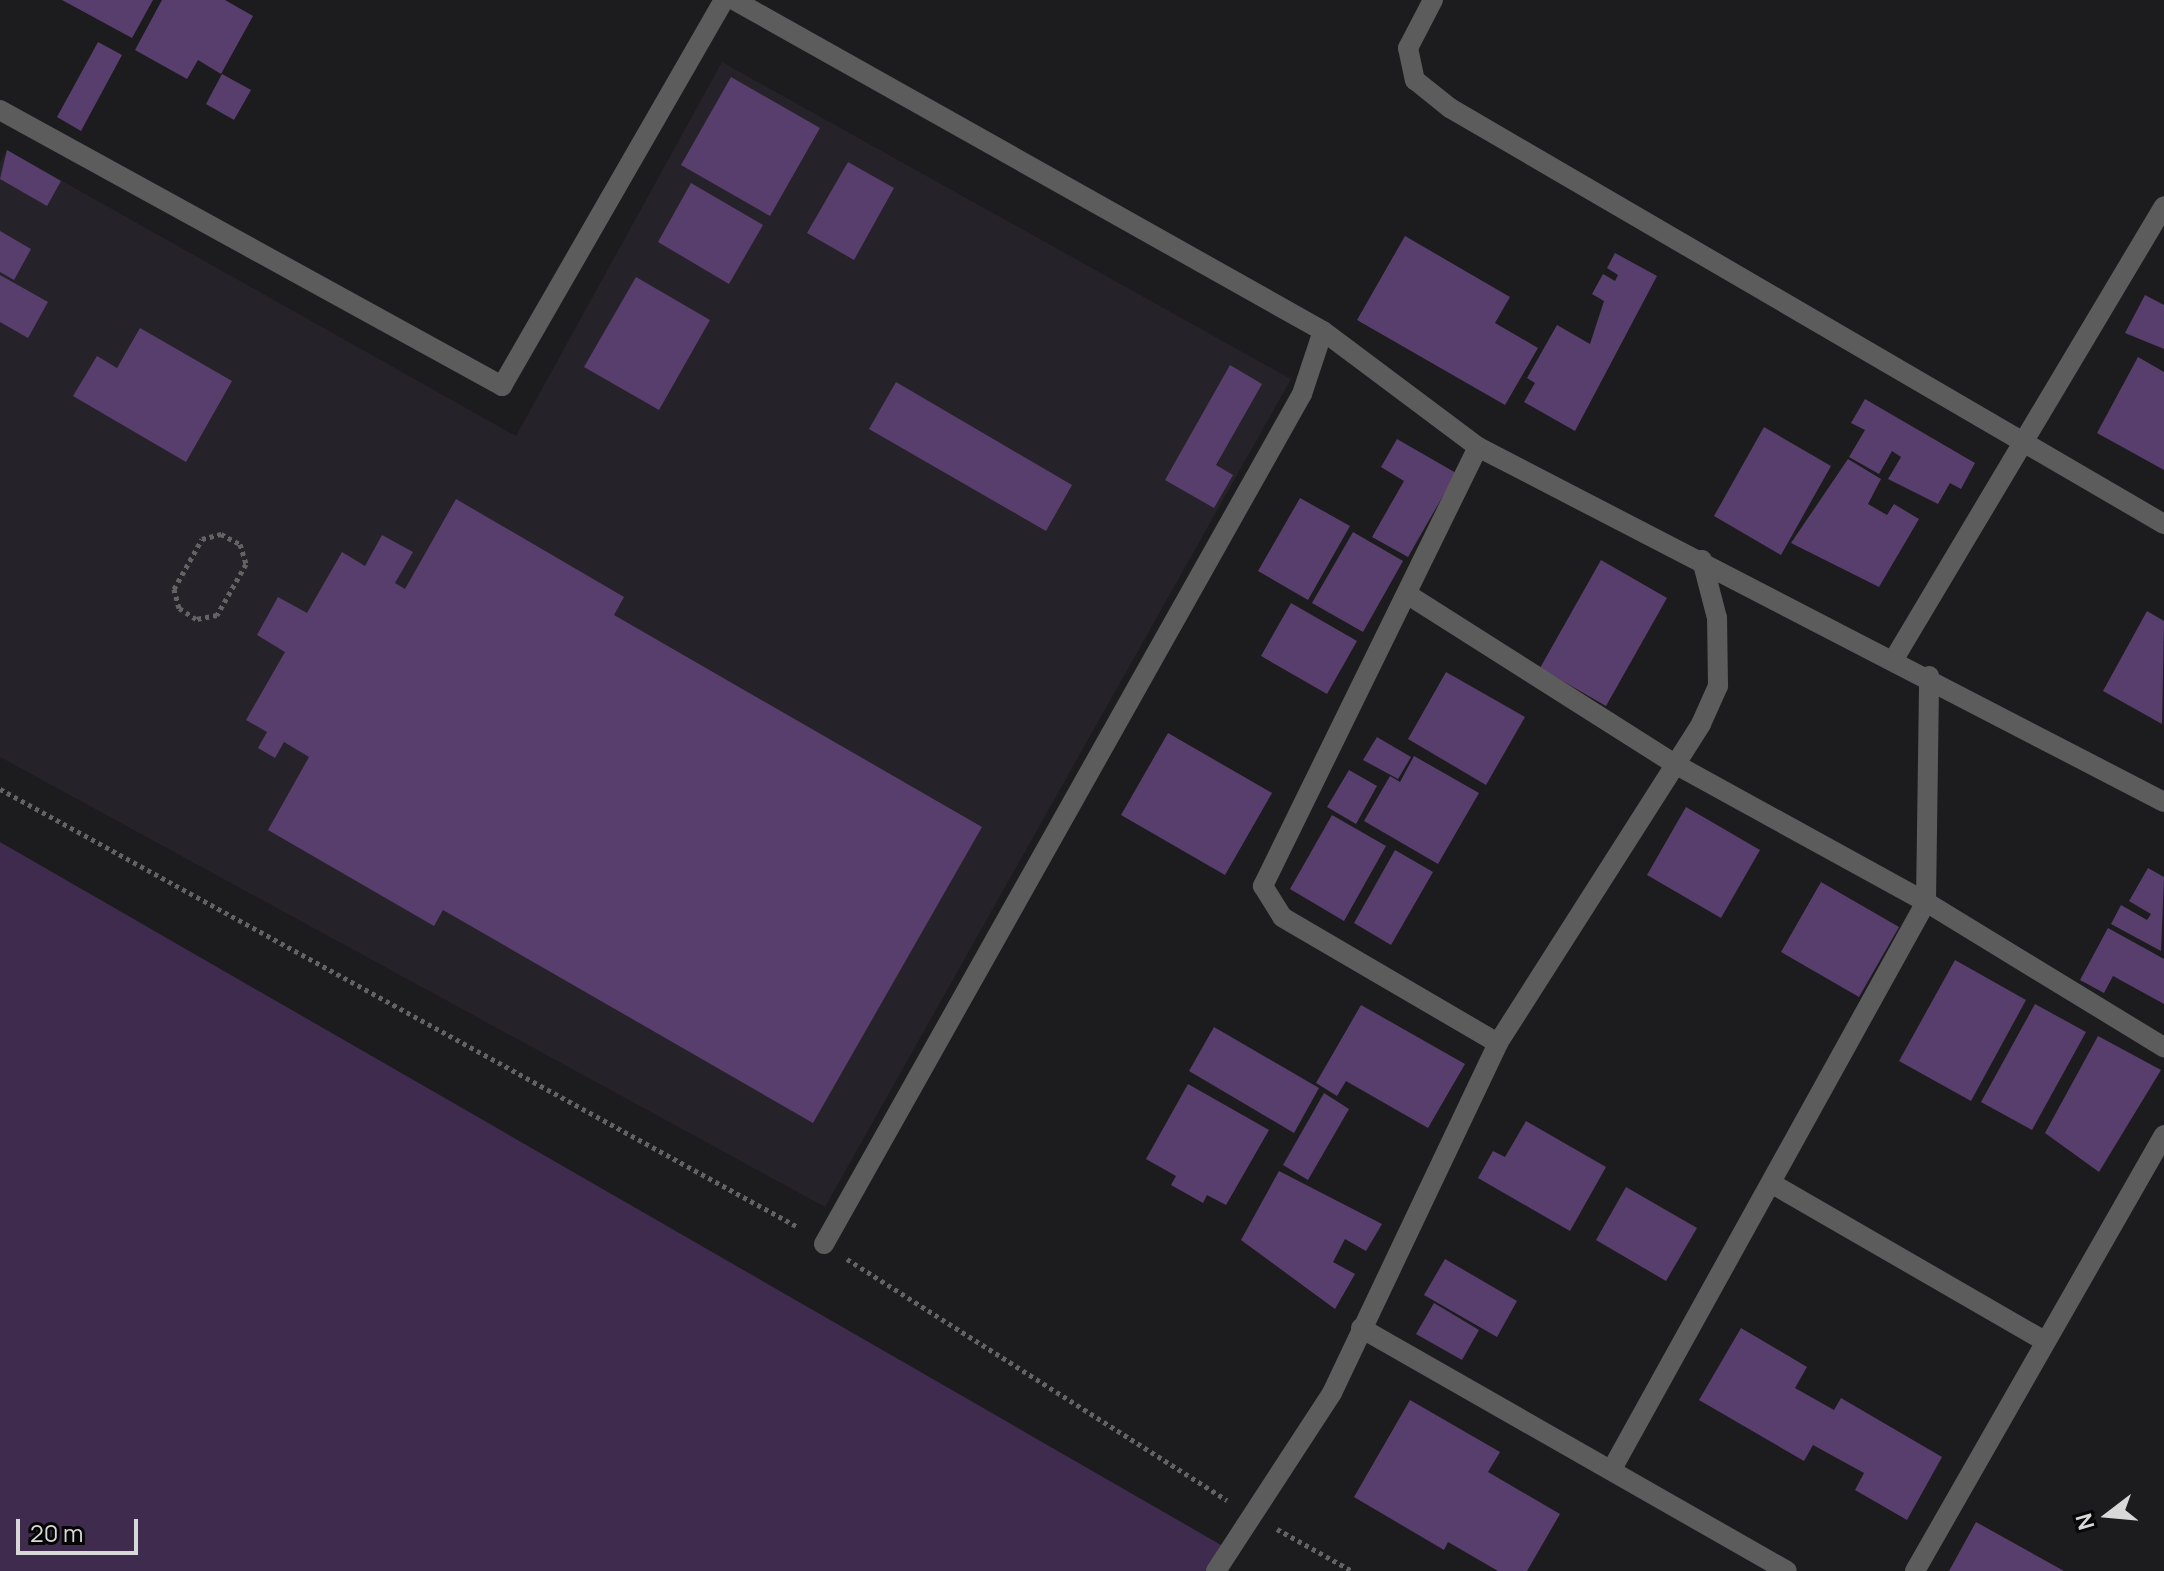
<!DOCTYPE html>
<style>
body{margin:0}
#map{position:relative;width:2164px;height:1571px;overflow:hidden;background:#1c1b1d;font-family:Manrope,sans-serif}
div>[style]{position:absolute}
.built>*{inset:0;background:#262229}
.green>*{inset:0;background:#3f2b4e}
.building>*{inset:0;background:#583e6d}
.path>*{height:5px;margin-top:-2.5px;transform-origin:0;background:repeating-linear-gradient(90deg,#646364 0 4px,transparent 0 8px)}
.minor>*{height:20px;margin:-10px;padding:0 10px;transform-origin:10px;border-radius:10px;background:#5c5c5d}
span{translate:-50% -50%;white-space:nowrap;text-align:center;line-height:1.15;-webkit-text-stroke:7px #070607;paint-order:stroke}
.north{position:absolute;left:2068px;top:1475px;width:80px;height:80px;-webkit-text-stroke:6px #070607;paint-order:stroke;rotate:254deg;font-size:22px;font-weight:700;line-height:32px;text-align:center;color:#d9d8d9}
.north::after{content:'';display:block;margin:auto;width:28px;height:36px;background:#d9d8d9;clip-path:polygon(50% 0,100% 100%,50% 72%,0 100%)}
.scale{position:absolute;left:16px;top:1519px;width:122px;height:36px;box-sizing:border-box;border:4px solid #d9d8d9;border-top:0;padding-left:10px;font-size:24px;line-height:28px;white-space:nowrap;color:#d9d8d9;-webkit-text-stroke:6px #070607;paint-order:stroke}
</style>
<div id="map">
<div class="built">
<div style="clip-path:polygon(722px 62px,1291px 379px,825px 1207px,0 757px,0 163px,7px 150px,516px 436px)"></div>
</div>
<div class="green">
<div style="clip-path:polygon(0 842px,1228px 1549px,1215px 1571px,0 1571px)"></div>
</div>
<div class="building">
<div style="clip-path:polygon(62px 0,153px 0,132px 38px)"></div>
<div style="clip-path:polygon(162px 0,225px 0,253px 16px,221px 74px,198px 60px,187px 79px,135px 50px)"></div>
<div style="clip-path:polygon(98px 42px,122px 55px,81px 131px,57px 117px)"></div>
<div style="clip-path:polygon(222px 74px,251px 90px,234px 120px,206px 104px)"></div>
<div style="clip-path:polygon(731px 77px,820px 128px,770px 216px,681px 165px)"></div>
<div style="clip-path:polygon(7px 150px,61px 181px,47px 206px,0 179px)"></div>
<div style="clip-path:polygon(848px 162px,894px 188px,854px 260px,807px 233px)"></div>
<div style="clip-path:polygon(691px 183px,763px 225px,729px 284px,658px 242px)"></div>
<div style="clip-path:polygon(0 231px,31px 249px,14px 280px,0 272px)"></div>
<div style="clip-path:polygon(1405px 236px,1510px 297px,1495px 323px,1538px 348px,1505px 405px,1357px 320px)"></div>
<div style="clip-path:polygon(1615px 253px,1657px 276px,1575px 431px,1524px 402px,1535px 383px,1527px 378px,1557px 325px,1590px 344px,1604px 301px,1592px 294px,1603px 274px,1615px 281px,1618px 275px,1607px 268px)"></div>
<div style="clip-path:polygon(0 275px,48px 302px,28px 338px,0 322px)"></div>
<div style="clip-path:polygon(636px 277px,710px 320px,659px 410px,584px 367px)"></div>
<div style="clip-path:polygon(2145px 295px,2164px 305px,2164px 349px,2125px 333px)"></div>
<div style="clip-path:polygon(140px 328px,232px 381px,186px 462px,73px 396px,97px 356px,117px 368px)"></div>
<div style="clip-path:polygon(2138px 357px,2164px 372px,2164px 470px,2097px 433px)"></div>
<div style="clip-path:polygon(1230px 365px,1262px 384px,1216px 465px,1233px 475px,1214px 508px,1165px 480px)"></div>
<div style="clip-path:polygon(896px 382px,1072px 485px,1046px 531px,869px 429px)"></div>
<div style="clip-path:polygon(1865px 399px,1975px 463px,1961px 489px,1950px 483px,1938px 504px,1888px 479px,1901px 457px,1892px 451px,1879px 474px,1849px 457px,1865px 430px,1851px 423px)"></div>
<div style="clip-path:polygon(1764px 427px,1831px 466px,1781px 555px,1714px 516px)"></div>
<div style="clip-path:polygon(1397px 439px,1456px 473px,1408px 557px,1372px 537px,1404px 481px,1381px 467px)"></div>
<div style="clip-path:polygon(1848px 459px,1881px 479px,1868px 504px,1887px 515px,1894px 504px,1919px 519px,1879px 587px,1791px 543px)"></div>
<div style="clip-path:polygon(1300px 498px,1350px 526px,1308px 600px,1258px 571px)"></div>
<div style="clip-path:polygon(456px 499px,624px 597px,614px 615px,982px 827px,813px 1123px,443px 910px,434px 926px,268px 830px,309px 757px,284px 742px,275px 758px,258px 748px,267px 732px,246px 720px,285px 652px,257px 635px,278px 597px,307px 613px,342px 552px,365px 566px,382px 535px,413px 552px,395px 583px,405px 589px)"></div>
<div style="clip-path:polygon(1353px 532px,1403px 561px,1363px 632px,1312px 603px)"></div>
<div style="clip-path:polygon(1601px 560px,1667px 598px,1606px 706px,1540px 668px)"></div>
<div style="clip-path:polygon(1291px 603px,1357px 641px,1327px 694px,1261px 656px)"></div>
<div style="clip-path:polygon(2147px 611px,2164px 621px,2162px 724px,2103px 691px)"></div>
<div style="clip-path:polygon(1446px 672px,1525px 717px,1486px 785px,1408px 739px)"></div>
<div style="clip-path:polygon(1168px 733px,1272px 793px,1225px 875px,1121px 815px)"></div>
<div style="clip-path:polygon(1377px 737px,1411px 757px,1398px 779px,1363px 760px)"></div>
<div style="clip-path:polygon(1414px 756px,1479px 793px,1438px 864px,1364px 821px,1390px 776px,1400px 782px)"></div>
<div style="clip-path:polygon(1349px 770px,1377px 786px,1356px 824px,1327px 807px)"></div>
<div style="clip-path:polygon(1686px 807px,1760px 850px,1721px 918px,1647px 875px)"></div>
<div style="clip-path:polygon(1332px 815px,1386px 846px,1344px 921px,1290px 889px)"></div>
<div style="clip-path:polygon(1395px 850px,1433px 872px,1391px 945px,1354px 923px)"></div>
<div style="clip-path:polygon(2148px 868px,2164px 877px,2161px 951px,2111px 924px,2121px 905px,2147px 920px,2151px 914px,2129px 901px)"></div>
<div style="clip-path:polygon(1821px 882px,1899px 927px,1859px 997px,1781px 952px)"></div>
<div style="clip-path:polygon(2108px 928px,2164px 959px,2164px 1004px,2113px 976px,2104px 993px,2080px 980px)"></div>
<div style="clip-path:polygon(1955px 960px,2026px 1000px,1971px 1101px,1899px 1061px)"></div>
<div style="clip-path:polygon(2035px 1004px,2086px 1032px,2032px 1130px,1981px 1102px)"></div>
<div style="clip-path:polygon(1361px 1005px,1465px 1064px,1428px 1128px,1346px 1081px,1337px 1096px,1316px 1083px)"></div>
<div style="clip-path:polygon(1214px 1027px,1319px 1088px,1294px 1133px,1189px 1071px)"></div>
<div style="clip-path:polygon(2098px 1036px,2161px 1070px,2099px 1172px,2045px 1133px)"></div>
<div style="clip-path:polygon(1188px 1084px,1269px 1130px,1226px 1205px,1207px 1195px,1203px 1203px,1171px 1185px,1176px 1176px,1146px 1159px)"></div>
<div style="clip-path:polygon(1324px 1093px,1349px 1109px,1308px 1180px,1283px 1165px)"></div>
<div style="clip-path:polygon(1526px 1121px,1606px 1167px,1570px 1231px,1478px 1178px,1493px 1151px,1505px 1157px)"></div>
<div style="clip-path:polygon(1279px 1171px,1382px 1224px,1366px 1251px,1345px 1239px,1333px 1262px,1355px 1274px,1335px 1309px,1241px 1240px)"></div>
<div style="clip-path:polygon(1626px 1187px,1697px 1228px,1666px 1281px,1596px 1240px)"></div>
<div style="clip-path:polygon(1445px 1259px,1517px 1301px,1497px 1337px,1424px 1295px)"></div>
<div style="clip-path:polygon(1434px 1303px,1479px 1330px,1462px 1360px,1416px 1334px)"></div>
<div style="clip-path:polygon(1741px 1328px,1807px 1367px,1795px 1388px,1834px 1410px,1841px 1398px,1942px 1457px,1907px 1520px,1855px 1490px,1864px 1473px,1813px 1445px,1804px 1461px,1699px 1400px)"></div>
<div style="clip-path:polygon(1410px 1400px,1500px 1452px,1488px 1472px,1560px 1514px,1527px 1571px,1498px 1571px,1448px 1542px,1444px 1550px,1354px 1497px)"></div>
<div style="clip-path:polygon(1976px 1522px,2064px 1571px,1949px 1571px)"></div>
</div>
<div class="path">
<div style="left:221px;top:534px;width:21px;rotate:28deg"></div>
<div style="left:240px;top:544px;width:21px;rotate:73deg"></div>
<div style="left:246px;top:564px;width:59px;rotate:119.6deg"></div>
<div style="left:217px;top:615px;width:21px;rotate:169deg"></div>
<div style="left:196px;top:619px;width:20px;rotate:-147deg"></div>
<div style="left:179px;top:608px;width:20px;rotate:-105deg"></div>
<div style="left:174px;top:589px;width:57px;rotate:-60.8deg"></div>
<div style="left:202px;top:539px;width:20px;rotate:-15deg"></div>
<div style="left:0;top:789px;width:910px;rotate:28.76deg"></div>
<div style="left:847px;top:1259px;width:450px;rotate:32.4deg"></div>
<div style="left:1277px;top:1529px;width:86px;rotate:29.2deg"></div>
</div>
<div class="minor">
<div style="left:734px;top:0;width:676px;rotate:29.33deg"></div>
<div style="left:1323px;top:331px;width:194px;rotate:36.8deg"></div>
<div style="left:1478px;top:447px;width:772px;rotate:27.36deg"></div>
<div style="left:1433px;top:0;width:54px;rotate:117.5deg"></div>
<div style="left:1408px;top:48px;width:33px;rotate:78deg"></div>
<div style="left:1415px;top:80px;width:45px;rotate:38.7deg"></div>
<div style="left:1450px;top:108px;width:826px;rotate:30.23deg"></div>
<div style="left:0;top:110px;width:573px;rotate:28.8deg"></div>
<div style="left:502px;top:386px;width:445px;rotate:-60.1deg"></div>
<div style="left:1478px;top:447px;width:489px;rotate:116.1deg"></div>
<div style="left:1263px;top:886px;width:36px;rotate:58deg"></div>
<div style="left:1282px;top:917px;width:250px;rotate:30.3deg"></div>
<div style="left:1410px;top:596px;width:312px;rotate:32.4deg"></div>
<div style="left:1673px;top:763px;width:289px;rotate:28.8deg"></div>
<div style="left:1926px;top:902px;width:279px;rotate:31.4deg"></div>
<div style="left:1894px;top:659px;width:527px;rotate:-59.2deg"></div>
<div style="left:1776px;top:1186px;width:308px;rotate:30deg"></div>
<div style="left:824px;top:1244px;width:975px;rotate:-60.65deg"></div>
<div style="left:1302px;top:394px;width:66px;rotate:-71.6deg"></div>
<div style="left:1361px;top:1328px;width:490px;rotate:29.7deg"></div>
<div style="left:1612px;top:1469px;width:648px;rotate:-61.02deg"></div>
<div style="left:1926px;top:902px;width:226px;rotate:-89.2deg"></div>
<div style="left:1216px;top:1571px;width:212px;rotate:-56.9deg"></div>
<div style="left:1332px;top:1393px;width:387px;rotate:-64.6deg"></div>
<div style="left:1498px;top:1043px;width:378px;rotate:-57.5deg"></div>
<div style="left:1701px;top:724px;width:42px;rotate:-65.9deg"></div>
<div style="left:1718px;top:686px;width:68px;rotate:-90.8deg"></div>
<div style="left:1717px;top:618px;width:60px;rotate:-104.5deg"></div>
<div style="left:1915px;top:1571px;width:502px;rotate:-60.27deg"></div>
</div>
<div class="north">N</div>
<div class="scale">20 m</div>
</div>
